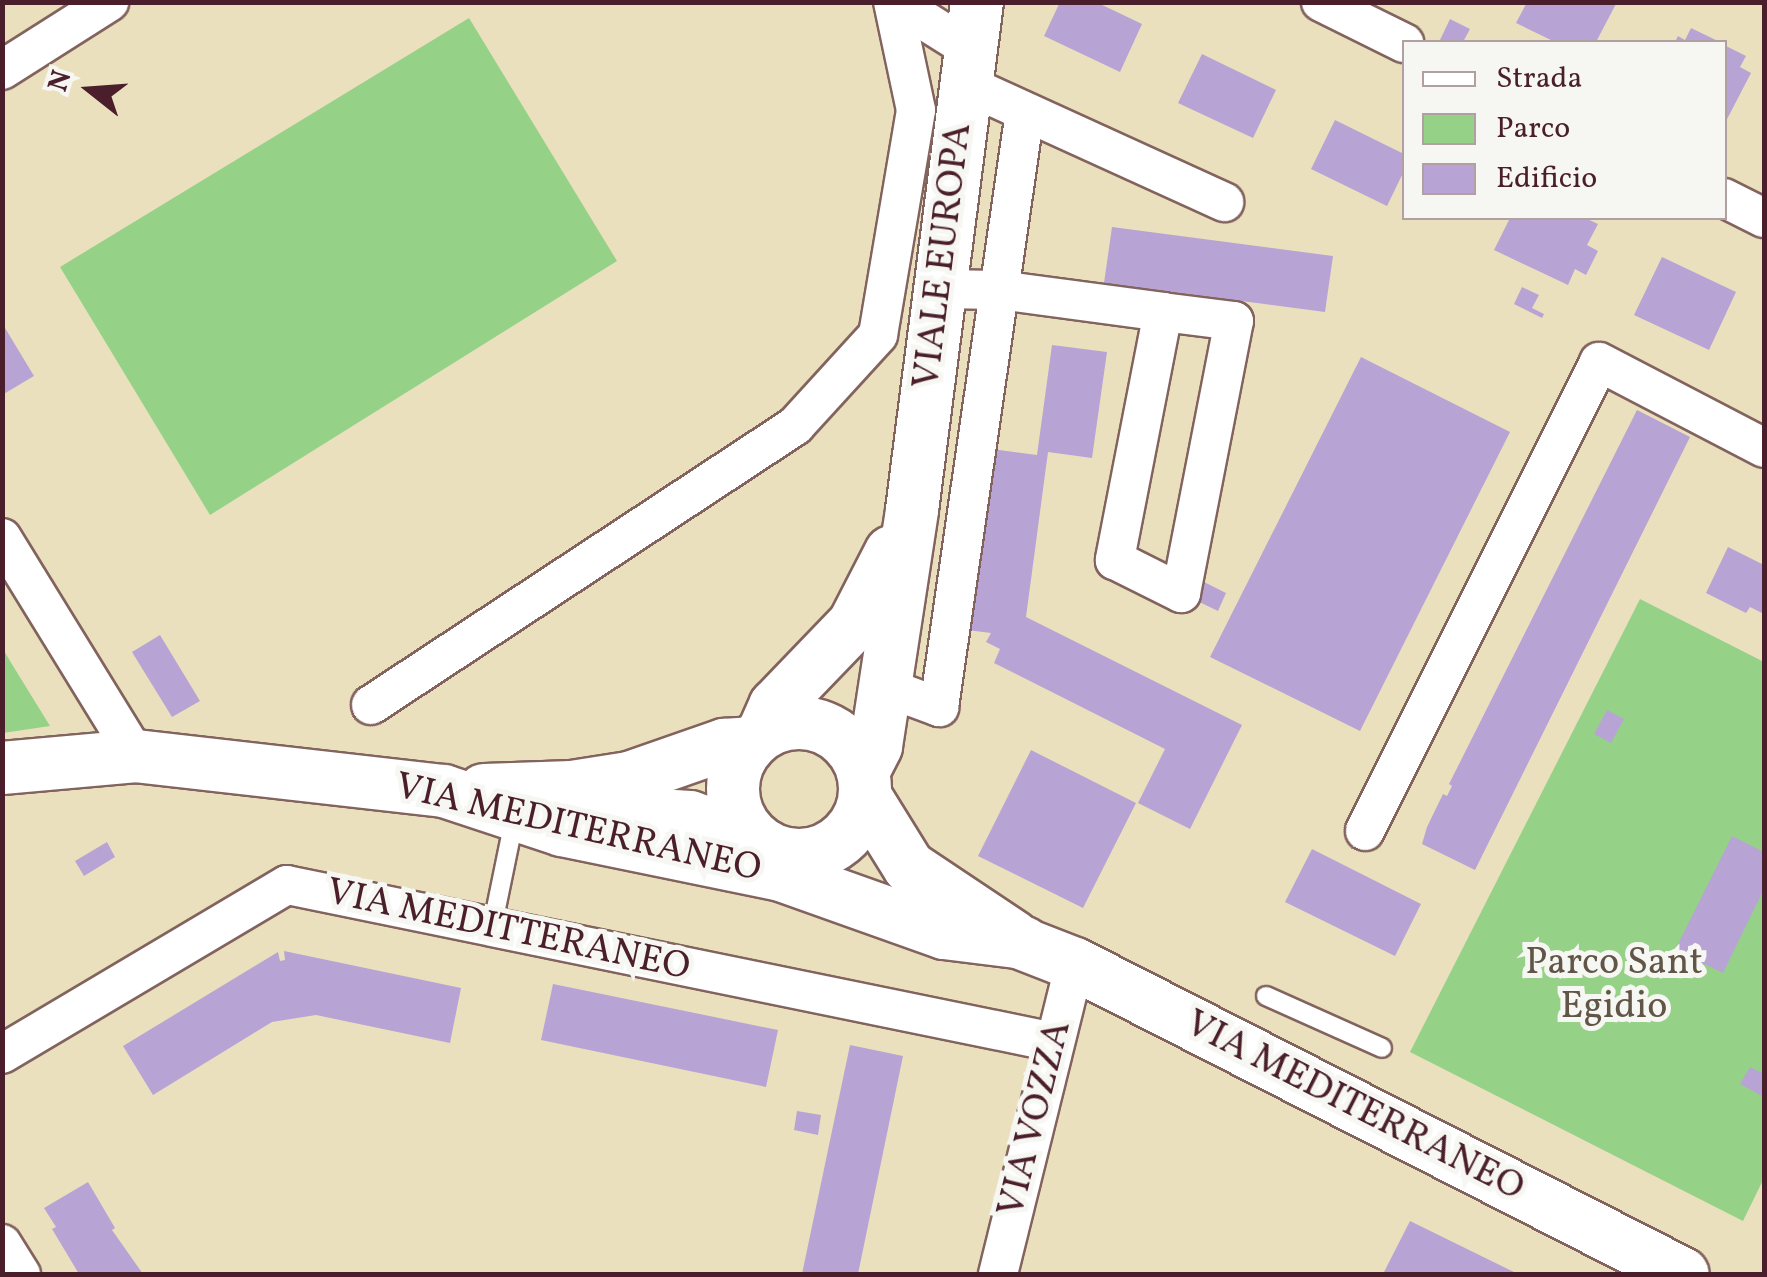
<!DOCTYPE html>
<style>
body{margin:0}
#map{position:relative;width:1767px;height:1277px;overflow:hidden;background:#ebe0bd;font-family:Vollkorn,serif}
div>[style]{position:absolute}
.green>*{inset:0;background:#95d287}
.building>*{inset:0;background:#b8a3d5}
.roads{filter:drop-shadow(2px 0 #82635e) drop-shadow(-2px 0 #82635e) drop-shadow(0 2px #82635e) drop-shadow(0 -2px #82635e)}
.lane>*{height:18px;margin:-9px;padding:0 9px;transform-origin:9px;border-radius:9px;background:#fff}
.street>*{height:38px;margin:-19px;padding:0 19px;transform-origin:19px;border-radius:19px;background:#fff}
.secondary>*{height:52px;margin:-26px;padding:0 26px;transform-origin:26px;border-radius:26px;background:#fff}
.secondary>.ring{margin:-26px;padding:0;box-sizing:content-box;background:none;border:52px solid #fff;border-radius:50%}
span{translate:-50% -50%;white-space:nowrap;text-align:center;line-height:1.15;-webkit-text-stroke:10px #f6f6f2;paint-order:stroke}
.street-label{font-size:38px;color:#4a1f2b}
.park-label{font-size:38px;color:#605547}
.frame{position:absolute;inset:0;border:5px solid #4a1f2b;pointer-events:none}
.legend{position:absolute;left:1402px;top:40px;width:325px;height:180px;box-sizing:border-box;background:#f6f6f2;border:2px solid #b1a0a2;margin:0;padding:12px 18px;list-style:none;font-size:30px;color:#4a1f2b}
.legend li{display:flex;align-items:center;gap:20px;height:50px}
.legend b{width:50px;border:2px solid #b1a0a2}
.north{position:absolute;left:40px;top:40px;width:100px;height:100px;-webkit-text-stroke:8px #f6f6f2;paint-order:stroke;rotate:287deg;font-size:28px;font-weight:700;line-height:40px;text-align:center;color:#4a1f2b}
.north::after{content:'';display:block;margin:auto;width:35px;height:45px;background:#4a1f2b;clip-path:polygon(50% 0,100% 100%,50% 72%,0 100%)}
</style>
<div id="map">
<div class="green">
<div style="clip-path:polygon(469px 18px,617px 261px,210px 515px,60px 267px)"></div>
<div style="clip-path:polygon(1640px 599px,1764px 662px,1764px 1178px,1743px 1221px,1410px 1052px)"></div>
<div style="clip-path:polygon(2px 647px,10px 661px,50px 726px,3px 733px)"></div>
</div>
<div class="building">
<div style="clip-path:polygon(1060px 2px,1096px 2px,1142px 24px,1120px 72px,1044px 36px)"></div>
<div style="clip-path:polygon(1527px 2px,1617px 2px,1596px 42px,1555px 42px,1516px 23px)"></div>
<div style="clip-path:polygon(1450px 19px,1470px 29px,1463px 42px,1439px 42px)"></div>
<div style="clip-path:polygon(1691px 28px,1720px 42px,1675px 42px,1678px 36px,1685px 40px)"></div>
<div style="clip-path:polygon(1724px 45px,1746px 56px,1740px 67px,1751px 73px,1724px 125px)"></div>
<div style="clip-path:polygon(1202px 54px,1276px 90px,1253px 138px,1178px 103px)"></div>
<div style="clip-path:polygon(1335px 120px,1404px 154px,1404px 171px,1387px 206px,1311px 169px)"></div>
<div style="clip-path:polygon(1510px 218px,1585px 218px,1598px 224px,1587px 245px,1598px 251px,1586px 275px,1575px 269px,1568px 285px,1494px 250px)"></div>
<div style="clip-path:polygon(1112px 227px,1333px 256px,1325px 312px,1104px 283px)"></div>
<div style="clip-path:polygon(1662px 257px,1736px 292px,1709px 350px,1634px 315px)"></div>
<div style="clip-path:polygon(1522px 287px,1539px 295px,1532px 308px,1544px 314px,1542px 318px,1514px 304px)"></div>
<div style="clip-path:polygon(2px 323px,34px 376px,2px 395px)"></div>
<div style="clip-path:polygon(1052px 345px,1107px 352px,1092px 458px,1048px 452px,1026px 617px,1242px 725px,1190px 829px,1138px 803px,1165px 749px,994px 663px,1000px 649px,986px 642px,991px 633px,967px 630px,991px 449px,1037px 455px)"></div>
<div style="clip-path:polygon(1361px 357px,1510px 432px,1360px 731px,1210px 657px)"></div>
<div style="clip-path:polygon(1637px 410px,1690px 437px,1475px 870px,1422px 844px,1427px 827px,1443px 794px,1447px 796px,1452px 786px,1449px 784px)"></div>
<div style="clip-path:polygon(1728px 547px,1764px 565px,1764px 614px,1750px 607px,1746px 613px,1706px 593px)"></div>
<div style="clip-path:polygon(1202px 581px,1226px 593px,1218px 611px,1193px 599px)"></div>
<div style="clip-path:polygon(160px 635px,200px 701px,172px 717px,132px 652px)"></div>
<div style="clip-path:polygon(1607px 710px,1624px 719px,1611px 743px,1594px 734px)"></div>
<div style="clip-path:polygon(1031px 750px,1136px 803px,1083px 908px,978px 856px)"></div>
<div style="clip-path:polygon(1732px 836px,1764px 852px,1764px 889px,1723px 973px,1675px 950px)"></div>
<div style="clip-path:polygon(107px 842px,115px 857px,84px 876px,75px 861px)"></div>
<div style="clip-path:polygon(1312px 849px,1421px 904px,1395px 956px,1285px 902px)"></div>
<div style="clip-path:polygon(284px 951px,461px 988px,450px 1043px,316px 1015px,272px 1022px,153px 1095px,123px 1046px,278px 952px,280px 961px,285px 960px)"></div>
<div style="clip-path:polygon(553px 984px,778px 1030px,766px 1087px,541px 1040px)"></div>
<div style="clip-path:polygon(850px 1045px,903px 1056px,858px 1274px,802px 1274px)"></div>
<div style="clip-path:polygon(1750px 1067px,1764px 1074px,1764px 1097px,1740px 1084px)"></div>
<div style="clip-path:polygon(797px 1111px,821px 1115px,818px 1135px,794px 1130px)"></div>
<div style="clip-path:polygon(88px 1182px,115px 1228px,112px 1230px,143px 1274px,79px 1274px,52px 1229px,56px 1227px,44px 1208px)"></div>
<div style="clip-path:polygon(1410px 1221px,1518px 1274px,1383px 1274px)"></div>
</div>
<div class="roads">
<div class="lane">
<div style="left:492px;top:928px;width:109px;rotate:-78.4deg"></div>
<div style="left:1266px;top:996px;width:127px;rotate:24.1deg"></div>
</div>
<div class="street">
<div style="left:895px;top:2px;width:89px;rotate:32.1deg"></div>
<div style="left:1321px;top:2px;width:93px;rotate:26.3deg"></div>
<div style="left:2px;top:70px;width:127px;rotate:-32.4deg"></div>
<div style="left:965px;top:84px;width:285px;rotate:24.5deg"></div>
<div style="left:1724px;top:198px;width:45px;rotate:26.6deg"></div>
<div style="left:940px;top:289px;width:59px;rotate:1deg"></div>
<div style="left:999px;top:290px;width:165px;rotate:7.6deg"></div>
<div style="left:1163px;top:312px;width:253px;rotate:101deg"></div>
<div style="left:1115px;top:560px;width:74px;rotate:26.6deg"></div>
<div style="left:1181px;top:593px;width:277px;rotate:-79deg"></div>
<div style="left:1234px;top:321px;width:72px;rotate:-172.8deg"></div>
<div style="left:2px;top:538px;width:256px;rotate:58.4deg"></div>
<div style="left:885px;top:687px;width:58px;rotate:20.3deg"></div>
<div style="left:939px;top:707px;width:601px;rotate:-81.78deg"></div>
<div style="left:371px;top:705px;width:508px;rotate:-33.35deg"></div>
<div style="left:795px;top:426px;width:123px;rotate:-47.6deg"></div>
<div style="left:878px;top:335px;width:228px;rotate:-80.4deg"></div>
<div style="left:916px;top:110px;width:110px;rotate:-102deg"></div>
<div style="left:1365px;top:831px;width:524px;rotate:-63.48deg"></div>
<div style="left:1599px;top:362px;width:186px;rotate:27.5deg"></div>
<div style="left:2px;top:1054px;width:331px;rotate:-30.7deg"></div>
<div style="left:287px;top:885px;width:783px;rotate:11.57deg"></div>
<div style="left:2px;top:1244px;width:36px;rotate:58deg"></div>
<div style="left:998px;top:1274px;width:319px;rotate:-76.1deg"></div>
</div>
<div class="secondary">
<div class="ring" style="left:733px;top:723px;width:80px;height:80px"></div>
<div style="left:763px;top:733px;width:30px;rotate:-66deg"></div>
<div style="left:775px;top:706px;width:114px;rotate:-46.1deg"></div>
<div style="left:854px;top:624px;width:81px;rotate:-62.8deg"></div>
<div style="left:2px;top:768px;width:135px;rotate:-5.1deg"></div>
<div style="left:136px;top:756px;width:310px;rotate:6.5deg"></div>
<div style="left:444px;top:791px;width:124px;rotate:18.3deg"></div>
<div style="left:562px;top:830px;width:224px;rotate:11.6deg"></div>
<div style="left:781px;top:875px;width:173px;rotate:19.6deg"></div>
<div style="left:944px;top:933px;width:81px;rotate:7.1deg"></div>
<div style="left:863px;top:772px;width:29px;rotate:-63deg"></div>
<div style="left:876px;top:746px;width:239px;rotate:-81.3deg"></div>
<div style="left:912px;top:510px;width:512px;rotate:-82.71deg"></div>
<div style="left:484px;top:790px;width:88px;rotate:-2deg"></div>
<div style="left:572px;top:787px;width:58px;rotate:-9deg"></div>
<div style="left:629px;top:778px;width:101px;rotate:-19.2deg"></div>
<div style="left:724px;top:745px;width:27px;rotate:-4deg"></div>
<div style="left:865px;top:796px;width:84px;rotate:58.2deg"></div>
<div style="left:909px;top:867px;width:126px;rotate:33.7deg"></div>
<div style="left:610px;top:812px;width:80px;rotate:3.6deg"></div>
<div style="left:690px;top:817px;width:73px;rotate:19.9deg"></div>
<div style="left:990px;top:931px;width:91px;rotate:21.2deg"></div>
<div style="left:1075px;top:964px;width:682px;rotate:27.02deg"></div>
</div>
</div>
<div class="street-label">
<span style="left:944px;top:256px;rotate:-83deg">VIALE EUROPA</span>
<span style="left:578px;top:829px;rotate:13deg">VIA MEDITERRANEO</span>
<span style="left:508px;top:931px;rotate:12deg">VIA MEDITTERANEO</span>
<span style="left:1354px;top:1107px;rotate:27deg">VIA MEDITERRANEO</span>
<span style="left:1036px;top:1119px;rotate:-76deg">VIA VOZZA</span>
</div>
<div class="park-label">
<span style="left:1614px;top:986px">Parco Sant<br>Egidio</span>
</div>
<div class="frame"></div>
<ul class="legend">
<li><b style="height:12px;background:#fff"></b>Strada</li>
<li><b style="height:28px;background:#95d287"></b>Parco</li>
<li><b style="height:28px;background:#b8a3d5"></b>Edificio</li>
</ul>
<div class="north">N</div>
</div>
